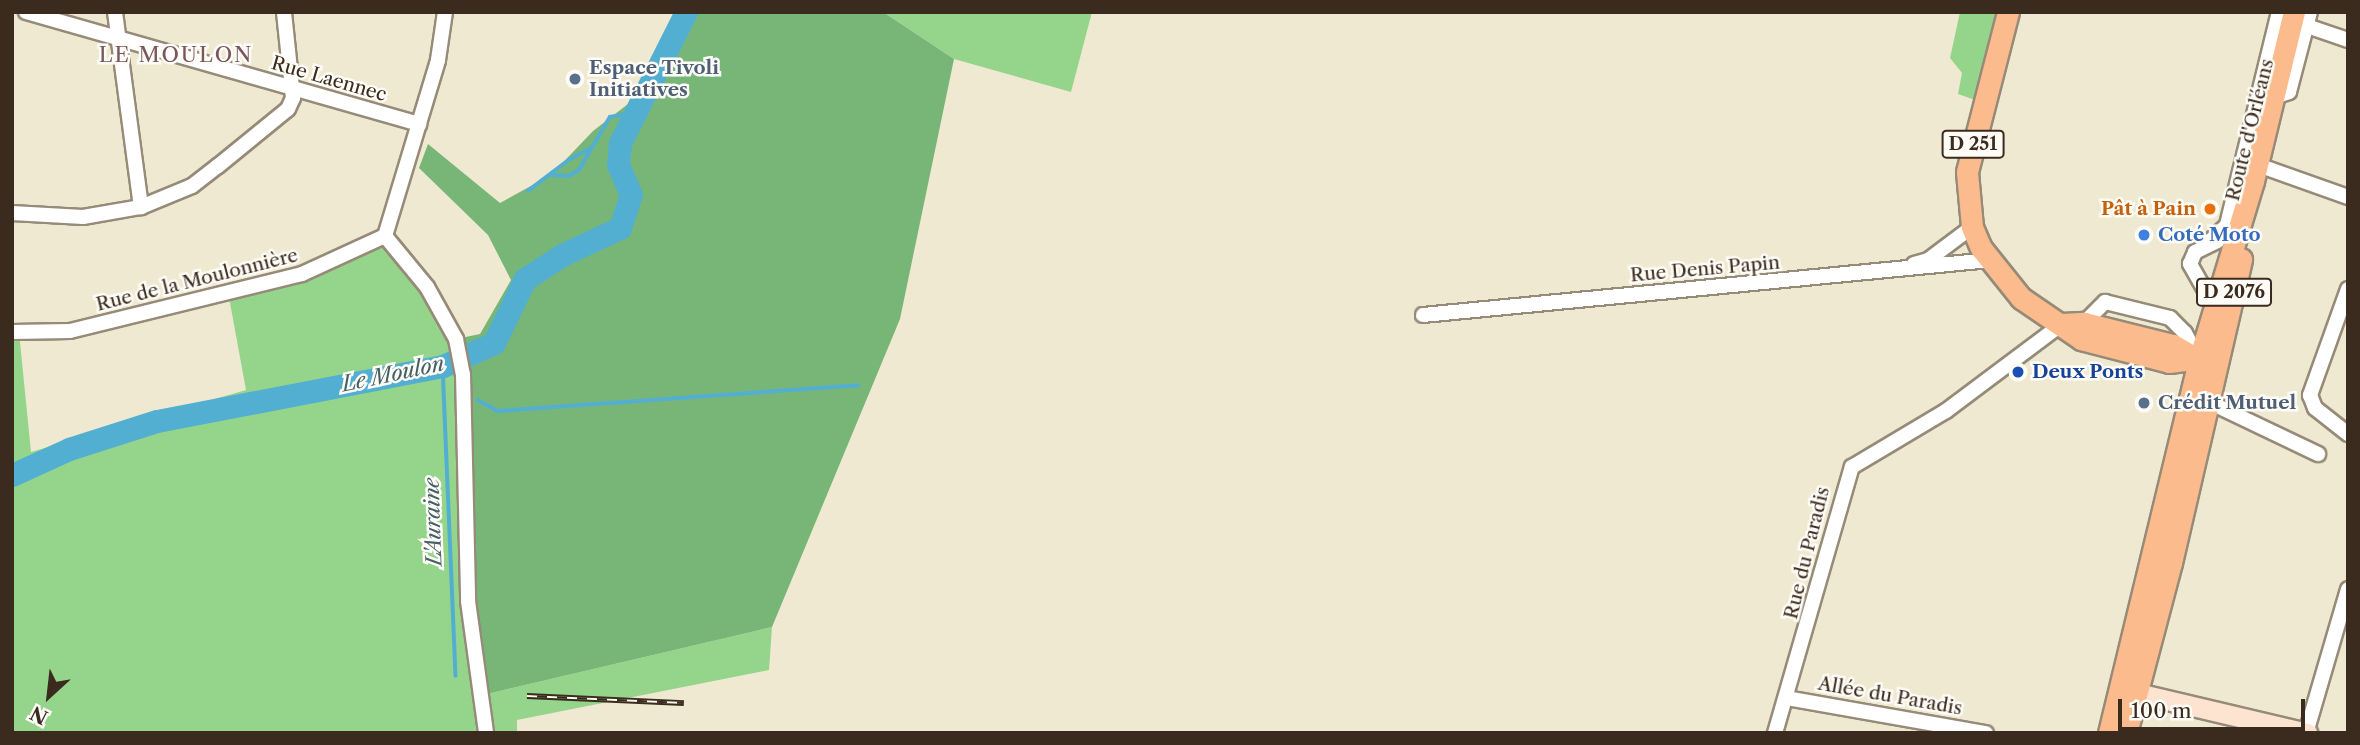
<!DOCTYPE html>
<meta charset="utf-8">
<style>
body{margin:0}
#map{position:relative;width:2360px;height:745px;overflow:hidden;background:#f0e9d1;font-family:"Libre Caslon Text",serif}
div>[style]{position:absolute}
.green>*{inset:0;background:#95d58b}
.forest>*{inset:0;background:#78b677}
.stream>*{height:3.5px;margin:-1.75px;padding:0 1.75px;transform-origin:1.75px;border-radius:1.75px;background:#53afd1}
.river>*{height:23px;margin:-11.5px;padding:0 11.5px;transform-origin:11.5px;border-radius:11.5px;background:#53afd1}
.roads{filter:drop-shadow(2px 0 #968a78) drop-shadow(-2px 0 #968a78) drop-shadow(0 2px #968a78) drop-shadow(0 -2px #968a78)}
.street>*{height:14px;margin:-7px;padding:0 7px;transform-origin:7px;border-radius:7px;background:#fff}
.secondary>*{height:19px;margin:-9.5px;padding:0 9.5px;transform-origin:9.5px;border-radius:9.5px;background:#fde4d1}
.primary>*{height:21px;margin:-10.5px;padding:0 10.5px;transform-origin:10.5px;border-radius:10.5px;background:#fbbb8c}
.rail>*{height:6px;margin-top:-3px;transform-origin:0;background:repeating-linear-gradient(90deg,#fdfcf7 0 10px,#3b2a1e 0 20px);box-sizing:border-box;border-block:2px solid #3b2a1e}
.dots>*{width:19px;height:19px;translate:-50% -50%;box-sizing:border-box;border:4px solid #fdfcf7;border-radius:50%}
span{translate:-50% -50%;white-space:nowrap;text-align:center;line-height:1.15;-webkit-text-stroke:5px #fdfcf7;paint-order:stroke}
.shield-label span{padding:2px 5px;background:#fdfcf7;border:2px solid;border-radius:5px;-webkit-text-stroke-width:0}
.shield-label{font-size:18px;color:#3b2a1e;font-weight:700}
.service-label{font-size:19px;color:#4e5e75;font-weight:700}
.left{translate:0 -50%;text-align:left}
.street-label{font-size:19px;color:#3b2a1e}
.food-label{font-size:19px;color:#c56008;font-weight:700}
.right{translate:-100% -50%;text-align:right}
.shop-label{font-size:19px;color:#366cbe;font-weight:700}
.transit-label{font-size:19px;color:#164399;font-weight:700}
.neighbourhood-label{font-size:21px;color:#795660;letter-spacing:2px}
.water-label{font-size:21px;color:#455f66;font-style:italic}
.frame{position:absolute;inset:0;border:14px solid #3b2a1e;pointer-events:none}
.north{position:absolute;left:14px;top:661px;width:70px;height:70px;-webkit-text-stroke:5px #fdfcf7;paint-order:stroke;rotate:207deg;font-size:19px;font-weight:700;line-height:28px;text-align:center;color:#3b2a1e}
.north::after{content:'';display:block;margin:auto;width:24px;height:32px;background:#3b2a1e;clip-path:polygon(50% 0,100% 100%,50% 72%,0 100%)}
.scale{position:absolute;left:2118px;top:699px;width:187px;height:32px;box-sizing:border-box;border:4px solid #3b2a1e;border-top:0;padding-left:9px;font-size:21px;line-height:24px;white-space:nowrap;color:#3b2a1e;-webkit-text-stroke:5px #fdfcf7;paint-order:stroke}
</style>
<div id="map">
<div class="green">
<div style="clip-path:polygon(883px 12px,1092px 12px,1071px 92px,954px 59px)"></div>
<div style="clip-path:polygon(1960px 12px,1997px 12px,1975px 100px,1958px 94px,1962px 73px,1950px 58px)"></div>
<div style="clip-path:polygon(385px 236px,456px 340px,487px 694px,772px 627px,769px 670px,517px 720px,517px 733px,12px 733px,12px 332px,19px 332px,31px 452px,246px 390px,228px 292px,302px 274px)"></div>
</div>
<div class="forest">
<div style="clip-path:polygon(685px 12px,883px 12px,954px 59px,900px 319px,772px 627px,487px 694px,475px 661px,456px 339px,480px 334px,511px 280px,488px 235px,419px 168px,428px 144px,500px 203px,551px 175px,593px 131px,628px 104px,654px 56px)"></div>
</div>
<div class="stream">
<div style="left:551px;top:175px;width:18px;rotate:3deg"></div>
<div style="left:569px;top:176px;width:12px;rotate:-31deg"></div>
<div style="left:579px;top:170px;width:61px;rotate:-59.7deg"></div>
<div style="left:610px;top:117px;width:26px;rotate:-11deg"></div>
<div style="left:528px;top:191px;width:53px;rotate:-37.3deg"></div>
<div style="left:570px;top:159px;width:22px;rotate:-27deg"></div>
<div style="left:443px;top:366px;width:310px;rotate:87.6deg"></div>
<div style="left:478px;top:400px;width:23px;rotate:29deg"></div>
<div style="left:498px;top:411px;width:361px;rotate:-4.1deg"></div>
</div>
<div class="river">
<div style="left:12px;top:475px;width:63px;rotate:-24.5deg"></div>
<div style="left:69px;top:449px;width:92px;rotate:-17.7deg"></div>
<div style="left:157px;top:421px;width:291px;rotate:-10.9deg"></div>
<div style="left:443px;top:366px;width:56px;rotate:-24.3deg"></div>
<div style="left:494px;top:343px;width:71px;rotate:-64.2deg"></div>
<div style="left:525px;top:279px;width:44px;rotate:-33deg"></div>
<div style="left:562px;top:255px;width:64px;rotate:-25deg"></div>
<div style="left:620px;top:228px;width:35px;rotate:-72deg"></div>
<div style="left:631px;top:195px;width:33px;rotate:-113deg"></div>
<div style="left:618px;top:165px;width:22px;rotate:-85deg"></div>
<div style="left:620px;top:143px;width:147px;rotate:-63.3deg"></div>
</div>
<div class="roads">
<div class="street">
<div style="left:26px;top:12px;width:409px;rotate:15.9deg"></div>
<div style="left:115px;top:12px;width:197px;rotate:82.4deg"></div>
<div style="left:2307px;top:26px;width:43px;rotate:18.9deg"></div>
<div style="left:2271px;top:98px;width:19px;rotate:-18deg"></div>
<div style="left:2289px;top:92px;width:83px;rotate:-75.3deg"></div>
<div style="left:2258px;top:165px;width:96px;rotate:19.6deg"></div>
<div style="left:12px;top:213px;width:71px;rotate:3.2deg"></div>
<div style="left:83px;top:217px;width:59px;rotate:-9.8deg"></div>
<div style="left:141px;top:207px;width:55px;rotate:-22.4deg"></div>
<div style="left:192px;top:186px;width:33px;rotate:-38deg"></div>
<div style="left:218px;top:166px;width:90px;rotate:-39.2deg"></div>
<div style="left:288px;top:109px;width:12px;rotate:-66deg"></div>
<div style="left:293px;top:98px;width:86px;rotate:-96deg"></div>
<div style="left:385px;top:236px;width:66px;rotate:50.5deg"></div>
<div style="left:427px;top:287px;width:60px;rotate:60.9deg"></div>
<div style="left:456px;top:339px;width:36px;rotate:79deg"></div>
<div style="left:463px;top:374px;width:227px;rotate:88.7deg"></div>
<div style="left:468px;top:601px;width:133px;rotate:82.2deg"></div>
<div style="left:385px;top:236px;width:184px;rotate:-73.2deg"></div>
<div style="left:438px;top:60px;width:49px;rotate:-81.7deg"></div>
<div style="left:2210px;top:241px;width:23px;rotate:-43deg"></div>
<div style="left:2227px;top:225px;width:219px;rotate:-76.3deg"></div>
<div style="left:1914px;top:264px;width:15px;rotate:-16deg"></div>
<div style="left:1928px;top:260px;width:55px;rotate:-36.9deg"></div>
<div style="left:2348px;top:289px;width:113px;rotate:109.7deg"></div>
<div style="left:2310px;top:395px;width:14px;rotate:69deg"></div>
<div style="left:2315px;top:408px;width:42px;rotate:38.2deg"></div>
<div style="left:2215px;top:308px;width:51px;rotate:-119.6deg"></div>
<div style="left:2190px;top:264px;width:13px;rotate:-67deg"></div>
<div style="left:2195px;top:252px;width:25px;rotate:-26deg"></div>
<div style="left:1423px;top:315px;width:570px;rotate:-5.54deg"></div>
<div style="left:2084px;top:323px;width:30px;rotate:-45deg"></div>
<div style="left:2105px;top:302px;width:67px;rotate:13.8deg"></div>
<div style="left:2170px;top:318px;width:21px;rotate:45deg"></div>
<div style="left:2185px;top:333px;width:30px;rotate:62deg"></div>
<div style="left:12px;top:332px;width:58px;rotate:-1deg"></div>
<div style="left:70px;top:331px;width:239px;rotate:-13.8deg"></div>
<div style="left:302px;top:274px;width:91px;rotate:-24.6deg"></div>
<div style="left:2209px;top:402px;width:121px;rotate:25.5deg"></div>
<div style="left:1787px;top:698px;width:202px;rotate:10deg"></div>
<div style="left:1775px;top:733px;width:277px;rotate:-73.9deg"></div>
<div style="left:1852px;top:467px;width:109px;rotate:-30.8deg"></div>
<div style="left:1946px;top:411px;width:145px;rotate:-36.9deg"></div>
<div style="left:2306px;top:733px;width:150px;rotate:-73.7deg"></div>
</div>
<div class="secondary">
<div style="left:2137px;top:693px;width:175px;rotate:13.2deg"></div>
</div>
<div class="primary">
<div style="left:2008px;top:12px;width:165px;rotate:104.4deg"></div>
<div style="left:1967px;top:172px;width:55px;rotate:84.8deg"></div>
<div style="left:1972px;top:227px;width:23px;rotate:67deg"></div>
<div style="left:1981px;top:248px;width:64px;rotate:51.3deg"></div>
<div style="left:2021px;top:298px;width:73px;rotate:34.3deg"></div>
<div style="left:2081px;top:339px;width:91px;rotate:14.6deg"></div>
<div style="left:2169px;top:362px;width:40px;rotate:-7.1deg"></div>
<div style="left:2062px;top:324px;width:22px;rotate:-3deg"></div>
<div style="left:2084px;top:323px;width:92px;rotate:13.9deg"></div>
<div style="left:2173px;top:345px;width:30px;rotate:30deg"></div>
<div style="left:2109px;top:733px;width:384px;rotate:-76.4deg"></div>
<div style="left:2199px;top:360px;width:187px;rotate:-73.2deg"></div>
<div style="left:2253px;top:181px;width:174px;rotate:-76.4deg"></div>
<div style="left:2126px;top:733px;width:176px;rotate:-75.2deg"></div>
<div style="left:2171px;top:563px;width:312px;rotate:-77deg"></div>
</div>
</div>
<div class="rail">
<div style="left:527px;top:696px;width:157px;rotate:2.6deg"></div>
</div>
<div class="dots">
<div style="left:575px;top:79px;background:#5c6f8a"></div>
<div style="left:2210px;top:209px;background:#e8710a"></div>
<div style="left:2144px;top:235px;background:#3f7fe0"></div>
<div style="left:2018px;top:372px;background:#1a4fb4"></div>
<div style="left:2144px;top:403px;background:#5c6f8a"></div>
</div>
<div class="shield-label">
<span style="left:1973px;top:144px">D 251</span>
<span style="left:2234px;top:292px">D 2076</span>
</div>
<div class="service-label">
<span class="left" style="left:589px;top:79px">Espace Tivoli<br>Initiatives</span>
<span class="left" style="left:2158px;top:403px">Crédit Mutuel</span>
</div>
<div class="street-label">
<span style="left:329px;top:79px;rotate:16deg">Rue Laennec</span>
<span style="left:2250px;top:130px;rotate:-76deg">Route d'Orléans</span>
<span style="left:1705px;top:269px;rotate:-5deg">Rue Denis Papin</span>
<span style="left:197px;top:280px;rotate:-14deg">Rue de la Moulonnière</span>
<span style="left:1807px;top:553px;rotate:-76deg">Rue du Paradis</span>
<span style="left:1890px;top:696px;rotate:10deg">Allée du Paradis</span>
</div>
<div class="food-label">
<span class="right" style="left:2196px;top:209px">Pât à Pain</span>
</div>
<div class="shop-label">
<span class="left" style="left:2158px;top:235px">Coté Moto</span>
</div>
<div class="transit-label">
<span class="left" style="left:2032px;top:372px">Deux Ponts</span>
</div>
<div class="neighbourhood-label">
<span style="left:176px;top:55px">LE MOULON</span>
</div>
<div class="water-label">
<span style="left:393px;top:374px;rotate:-12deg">Le Moulon</span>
<span style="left:433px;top:522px;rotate:-92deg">L'Auraine</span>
</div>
<div class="frame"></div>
<div class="north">N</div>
<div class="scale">100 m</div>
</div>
